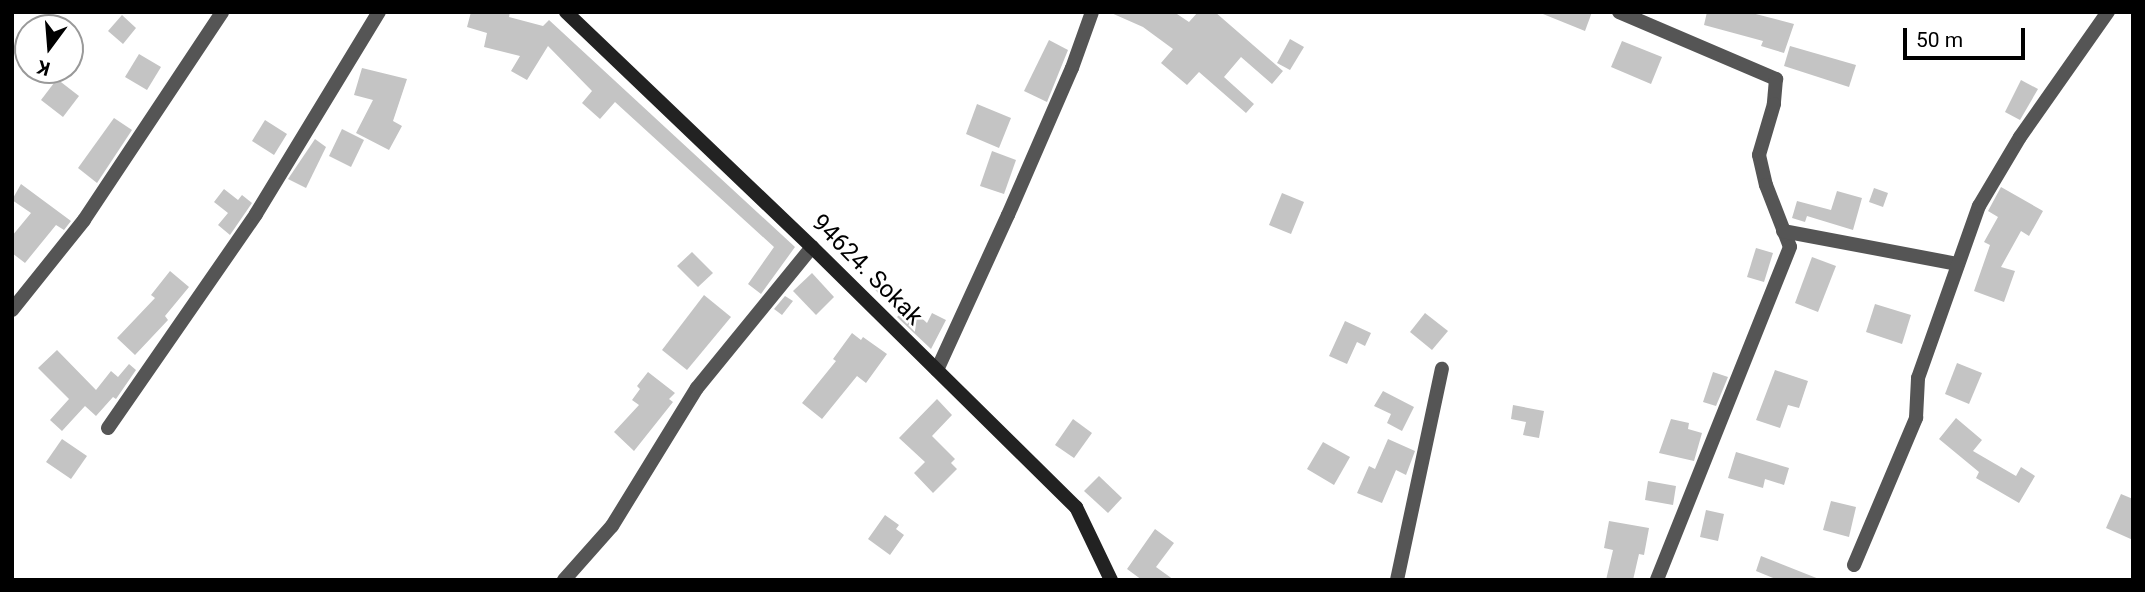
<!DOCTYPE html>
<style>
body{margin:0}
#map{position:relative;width:2145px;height:592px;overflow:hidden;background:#fff;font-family:Roboto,sans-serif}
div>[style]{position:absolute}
.building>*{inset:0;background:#c4c4c4}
.street>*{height:14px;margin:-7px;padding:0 7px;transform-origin:7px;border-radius:7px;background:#555}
.secondary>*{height:14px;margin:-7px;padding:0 7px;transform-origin:7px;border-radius:7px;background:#222}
span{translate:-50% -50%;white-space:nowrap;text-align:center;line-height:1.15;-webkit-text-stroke:5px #fff;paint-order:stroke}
.street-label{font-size:24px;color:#000}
.frame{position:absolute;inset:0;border:14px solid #000;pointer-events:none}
.north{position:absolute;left:14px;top:14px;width:70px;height:70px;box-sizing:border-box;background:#fff;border:2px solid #999;border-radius:50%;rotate:196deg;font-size:19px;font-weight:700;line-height:28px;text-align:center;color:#000}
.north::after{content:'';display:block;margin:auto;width:24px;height:32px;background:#000;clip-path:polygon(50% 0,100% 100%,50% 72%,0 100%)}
.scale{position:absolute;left:1903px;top:28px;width:122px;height:32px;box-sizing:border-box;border:4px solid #000;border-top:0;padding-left:9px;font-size:21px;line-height:24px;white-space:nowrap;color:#000;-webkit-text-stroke:5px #fff;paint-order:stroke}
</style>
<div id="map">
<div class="building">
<div style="clip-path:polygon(471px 12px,510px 12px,509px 17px,543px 26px,549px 20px,795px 247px,761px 294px,748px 284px,774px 247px,615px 102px,600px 119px,582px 103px,592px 91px,548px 46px,527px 80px,511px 71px,520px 56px,484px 47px,487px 33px,467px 27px)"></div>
<div style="clip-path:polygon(1109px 12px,1174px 12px,1189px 22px,1198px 12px,1215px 12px,1283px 71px,1272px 84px,1241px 57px,1224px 77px,1254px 104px,1246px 113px,1199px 72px,1187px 85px,1161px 63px,1173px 49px,1143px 27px)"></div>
<div style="clip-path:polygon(1538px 12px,1592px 12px,1585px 31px)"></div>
<div style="clip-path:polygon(1707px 12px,1748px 12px,1794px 24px,1784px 53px,1761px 46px,1763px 41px,1704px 25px)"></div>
<div style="clip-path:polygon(122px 15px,136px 28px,123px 44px,108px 31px)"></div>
<div style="clip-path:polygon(1290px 39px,1304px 47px,1290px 70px,1277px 63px)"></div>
<div style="clip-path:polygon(1049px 40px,1068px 50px,1047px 102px,1024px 91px)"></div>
<div style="clip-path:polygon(1622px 41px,1662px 57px,1651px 84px,1611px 67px)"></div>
<div style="clip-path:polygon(1790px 46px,1856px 65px,1849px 87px,1784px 66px)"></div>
<div style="clip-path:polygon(139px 54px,161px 67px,147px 90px,125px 77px)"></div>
<div style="clip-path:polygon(362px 68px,407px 79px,393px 121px,402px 126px,389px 150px,356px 133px,373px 100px,354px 95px)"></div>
<div style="clip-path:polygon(57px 79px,79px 96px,63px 117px,41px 100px)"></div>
<div style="clip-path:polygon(2021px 80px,2038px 89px,2020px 120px,2005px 112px)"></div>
<div style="clip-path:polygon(977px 104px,1011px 118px,999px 148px,966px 134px)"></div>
<div style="clip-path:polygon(114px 118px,132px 130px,97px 183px,78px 168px)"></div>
<div style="clip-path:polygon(265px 120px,287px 134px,274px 155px,252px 141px)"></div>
<div style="clip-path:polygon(342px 129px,364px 140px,351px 167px,329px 156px)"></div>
<div style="clip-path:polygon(315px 139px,326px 147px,306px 188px,288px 179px)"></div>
<div style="clip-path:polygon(992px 151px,1016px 160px,1004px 194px,980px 186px)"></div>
<div style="clip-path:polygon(21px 184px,71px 221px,64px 230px,56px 225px,25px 263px,12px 253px,12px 236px,31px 213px,12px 200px)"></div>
<div style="clip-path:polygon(2001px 187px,2043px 211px,2029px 236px,2021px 231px,2001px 267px,2015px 271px,2004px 302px,1974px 291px,1990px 245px,1984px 242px,1998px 217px,1988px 211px)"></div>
<div style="clip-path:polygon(1874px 188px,1888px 193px,1883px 207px,1869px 202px)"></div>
<div style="clip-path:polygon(224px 189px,238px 200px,242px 195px,252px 203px,230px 235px,218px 225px,228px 213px,214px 202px)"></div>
<div style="clip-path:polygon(1837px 191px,1862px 198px,1853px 230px,1807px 216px,1805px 222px,1792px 218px,1797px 201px,1831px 210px)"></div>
<div style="clip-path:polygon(1282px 193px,1304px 202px,1291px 234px,1269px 225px)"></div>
<div style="clip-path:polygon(1756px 248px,1773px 253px,1764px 282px,1747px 277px)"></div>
<div style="clip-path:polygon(692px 252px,713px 273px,698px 287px,677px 266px)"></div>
<div style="clip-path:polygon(1812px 257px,1836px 266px,1818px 312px,1795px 303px)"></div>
<div style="clip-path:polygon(170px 271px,189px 287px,165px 316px,168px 320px,135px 355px,117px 338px,155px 298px,151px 295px)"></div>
<div style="clip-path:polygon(812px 273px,834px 297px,816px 315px,793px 291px)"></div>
<div style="clip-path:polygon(879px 275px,890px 287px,880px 295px,870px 284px)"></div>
<div style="clip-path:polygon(704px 295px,731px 317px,687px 370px,662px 350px)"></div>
<div style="clip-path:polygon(785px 296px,793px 301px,782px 315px,774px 309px)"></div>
<div style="clip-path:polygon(1875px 304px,1911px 315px,1902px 344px,1866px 332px)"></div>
<div style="clip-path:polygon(909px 306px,927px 323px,932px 313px,946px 320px,931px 349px,897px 317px)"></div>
<div style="clip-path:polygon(1425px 313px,1448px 331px,1432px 350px,1410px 332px)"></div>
<div style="clip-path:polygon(1345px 321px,1371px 333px,1365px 346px,1357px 342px,1347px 364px,1329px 356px)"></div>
<div style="clip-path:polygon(852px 333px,861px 340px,863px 337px,887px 354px,866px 383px,857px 376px,822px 419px,802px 403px,836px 361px,833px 359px)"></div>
<div style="clip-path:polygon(57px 350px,96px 390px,111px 371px,118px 377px,129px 364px,136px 370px,116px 399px,113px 397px,96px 416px,85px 406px,62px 431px,50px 420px,69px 399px,38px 368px)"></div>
<div style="clip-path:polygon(1957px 363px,1982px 373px,1969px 404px,1945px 394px)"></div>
<div style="clip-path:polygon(1775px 370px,1808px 381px,1799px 408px,1788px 405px,1780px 428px,1756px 420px)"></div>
<div style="clip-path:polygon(648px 372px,675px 393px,669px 399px,673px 402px,634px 451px,614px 432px,639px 405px,632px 400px,640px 389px,637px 386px)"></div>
<div style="clip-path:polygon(1713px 372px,1728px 377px,1716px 406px,1703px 402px)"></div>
<div style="clip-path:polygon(1383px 391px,1414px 407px,1402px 431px,1387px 423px,1391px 414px,1374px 406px)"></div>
<div style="clip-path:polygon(937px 399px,952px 415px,932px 436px,955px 459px,951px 463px,957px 469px,933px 493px,914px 473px,925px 462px,899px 438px)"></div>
<div style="clip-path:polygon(1513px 405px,1544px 411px,1539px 438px,1523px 435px,1526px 422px,1511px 419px)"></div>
<div style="clip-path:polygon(1956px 418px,1982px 440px,1973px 451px,2016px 476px,2021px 467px,2035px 476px,2019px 503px,1976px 478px,1979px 472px,1939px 439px)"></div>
<div style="clip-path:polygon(1073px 419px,1092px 433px,1074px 458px,1055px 445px)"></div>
<div style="clip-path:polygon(1671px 419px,1689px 423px,1688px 429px,1702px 433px,1694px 461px,1659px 453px)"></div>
<div style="clip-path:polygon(62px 439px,87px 456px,71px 479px,46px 462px)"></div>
<div style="clip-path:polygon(1388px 439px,1415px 451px,1406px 475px,1396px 470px,1382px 503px,1357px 493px,1369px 466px,1375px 469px)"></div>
<div style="clip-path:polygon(1323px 442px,1350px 457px,1334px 485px,1307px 469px)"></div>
<div style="clip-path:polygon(1736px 452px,1789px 468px,1784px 485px,1765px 479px,1763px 488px,1728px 478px)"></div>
<div style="clip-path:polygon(1099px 476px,1122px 498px,1108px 513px,1084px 491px)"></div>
<div style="clip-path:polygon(1648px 481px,1676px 486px,1673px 505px,1645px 500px)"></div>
<div style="clip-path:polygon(2121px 494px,2133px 499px,2133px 540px,2106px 528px)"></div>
<div style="clip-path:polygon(1831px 501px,1856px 507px,1849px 537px,1823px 530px)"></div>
<div style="clip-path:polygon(1706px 510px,1724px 514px,1718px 541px,1700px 537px)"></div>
<div style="clip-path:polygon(885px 515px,899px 525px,896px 529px,904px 535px,890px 555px,868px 539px)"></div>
<div style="clip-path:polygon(1609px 521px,1649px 528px,1644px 555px,1639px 554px,1633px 580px,1606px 580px,1613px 550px,1604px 548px)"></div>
<div style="clip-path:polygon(1155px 529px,1174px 543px,1156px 567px,1174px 580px,1142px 580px,1127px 569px)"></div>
<div style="clip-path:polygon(1761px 556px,1819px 579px,1819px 580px,1778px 580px,1756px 571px)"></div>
</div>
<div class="street">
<div style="left:1619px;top:12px;width:171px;rotate:23.1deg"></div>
<div style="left:1776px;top:79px;width:25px;rotate:95deg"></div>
<div style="left:1774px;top:104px;width:53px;rotate:106.4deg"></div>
<div style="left:1759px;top:155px;width:31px;rotate:77deg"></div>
<div style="left:1766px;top:185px;width:66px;rotate:68.8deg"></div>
<div style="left:1790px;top:247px;width:359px;rotate:111.8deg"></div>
<div style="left:1783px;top:231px;width:178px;rotate:10.7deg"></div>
<div style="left:12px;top:310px;width:115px;rotate:-51.3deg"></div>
<div style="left:84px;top:220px;width:250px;rotate:-56.4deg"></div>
<div style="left:937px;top:370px;width:170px;rotate:-65.4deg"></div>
<div style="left:1008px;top:215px;width:160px;rotate:-66.5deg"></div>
<div style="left:1072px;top:68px;width:59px;rotate:-70.3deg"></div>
<div style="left:108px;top:428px;width:260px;rotate:-55.3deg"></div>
<div style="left:256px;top:214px;width:237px;rotate:-58.7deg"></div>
<div style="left:1854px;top:565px;width:160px;rotate:-67.1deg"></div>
<div style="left:1916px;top:418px;width:40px;rotate:-87.1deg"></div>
<div style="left:1918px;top:378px;width:182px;rotate:-70.5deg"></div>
<div style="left:1979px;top:206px;width:80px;rotate:-59.3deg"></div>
<div style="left:2020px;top:137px;width:153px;rotate:-54.9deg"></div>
<div style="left:564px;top:580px;width:72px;rotate:-48.4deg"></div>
<div style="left:612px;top:526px;width:162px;rotate:-58.4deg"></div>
<div style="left:697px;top:388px;width:182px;rotate:-50.8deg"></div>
<div style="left:1397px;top:580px;width:216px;rotate:-78deg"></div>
</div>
<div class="secondary">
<div style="left:566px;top:12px;width:340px;rotate:43.7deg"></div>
<div style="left:812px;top:247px;width:371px;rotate:44.6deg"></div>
<div style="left:1076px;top:507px;width:81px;rotate:64.4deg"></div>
</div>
<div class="street-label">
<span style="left:867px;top:270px;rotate:45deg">94624. Sokak</span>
</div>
<div class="frame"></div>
<div class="north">K</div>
<div class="scale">50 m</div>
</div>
